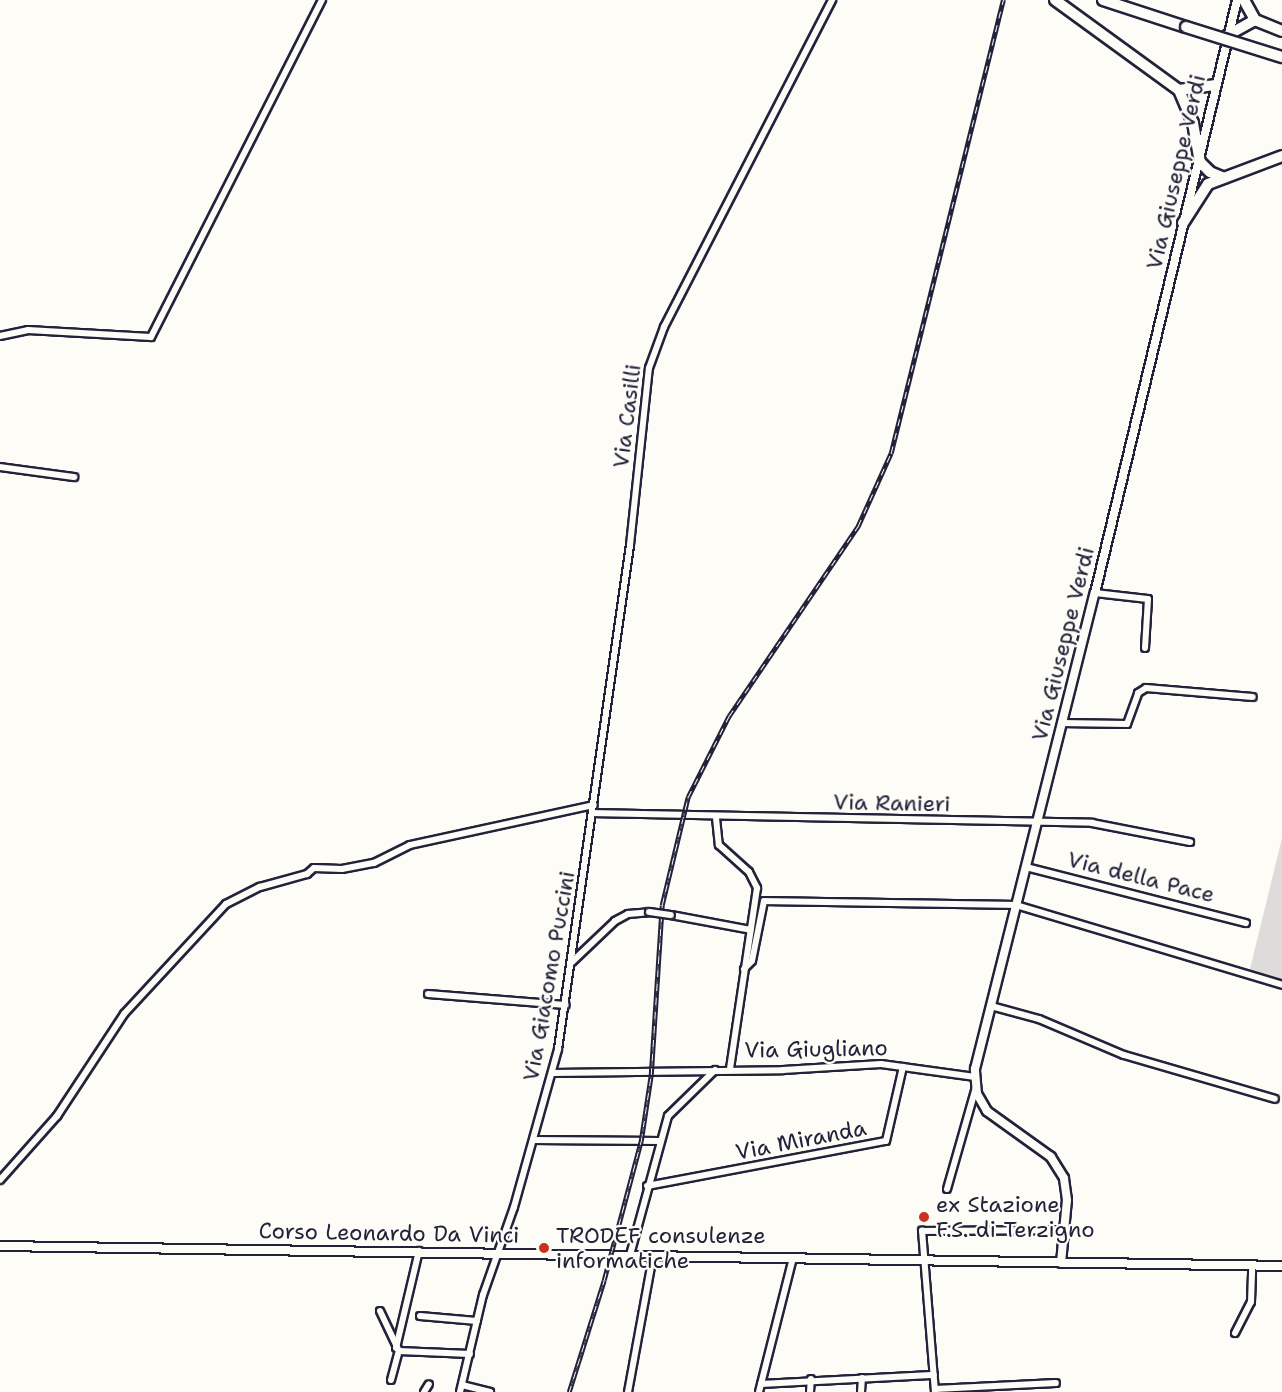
<!DOCTYPE html>
<style>
body{margin:0}
#map{position:relative;width:1282px;height:1392px;overflow:hidden;background:#fdfcf7;font-family:"Shantell Sans",sans-serif}
div>[style]{position:absolute}
.green>*{inset:0;background:#dddcdb}
.roads{filter:drop-shadow(2px 0 #22223b) drop-shadow(-2px 0 #22223b) drop-shadow(0 2px #22223b) drop-shadow(0 -2px #22223b)}
.street>*{height:6px;margin:-3px;padding:0 3px;transform-origin:3px;border-radius:3px;background:#fdfcf7}
.secondary>*{height:8px;margin:-4px;padding:0 4px;transform-origin:4px;border-radius:4px;background:#fdfcf7}
.highway>*{height:10px;margin:-5px;padding:0 5px;transform-origin:5px;border-radius:5px;background:#fdfcf7}
.rail>*{height:4.5px;margin-top:-2.25px;transform-origin:0;background:repeating-linear-gradient(90deg,#fdfcf7 0 7px,#22223b 0 14px);box-sizing:border-box;border-block:2px solid #22223b}
.bridges{filter:drop-shadow(2px 0 #22223b) drop-shadow(-2px 0 #22223b) drop-shadow(0 2px #22223b) drop-shadow(0 -2px #22223b)}
.street-bridge>*{height:6px;margin:-3px;padding:0 3px;transform-origin:3px;border-radius:3px;background:#fdfcf7}
.highway-bridge>*{height:10px;margin:-5px;padding:0 5px;transform-origin:5px;border-radius:5px;background:#fdfcf7}
.dots>*{width:16px;height:16px;translate:-50% -50%;box-sizing:border-box;border:3px solid #fdfcf7;border-radius:50%}
span{translate:-50% -50%;white-space:nowrap;text-align:center;line-height:1.15;-webkit-text-stroke:4.5px #fdfcf7;paint-order:stroke}
.street-label{font-size:22px;color:#22223b}
.poi-label{font-size:22px;color:#22223b}
.left{translate:0 -50%;text-align:left}
</style>
<div id="map">
<div class="green">
<div style="clip-path:polygon(1282px 838px,1282px 983px,1249px 973px)"></div>
</div>
<div class="roads">
<div class="street">
<div style="left:0;top:336px;width:29px;rotate:-12deg"></div>
<div style="left:28px;top:330px;width:123px;rotate:3.3deg"></div>
<div style="left:151px;top:337px;width:378px;rotate:-63.1deg"></div>
<div style="left:0;top:467px;width:75px;rotate:7.7deg"></div>
<div style="left:1095px;top:593px;width:53px;rotate:6.5deg"></div>
<div style="left:1148px;top:599px;width:49px;rotate:93.5deg"></div>
<div style="left:1061px;top:723px;width:66px;rotate:0.9deg"></div>
<div style="left:1127px;top:724px;width:33px;rotate:-70deg"></div>
<div style="left:1138px;top:693px;width:9px;rotate:-32deg"></div>
<div style="left:1146px;top:688px;width:107px;rotate:4.8deg"></div>
<div style="left:593px;top:813px;width:499px;rotate:1.1deg"></div>
<div style="left:1092px;top:823px;width:100px;rotate:11deg"></div>
<div style="left:716px;top:818px;width:27px;rotate:84deg"></div>
<div style="left:719px;top:845px;width:40px;rotate:42deg"></div>
<div style="left:749px;top:872px;width:18px;rotate:63deg"></div>
<div style="left:757px;top:888px;width:182px;rotate:98.5deg"></div>
<div style="left:1026px;top:867px;width:227px;rotate:14.3deg"></div>
<div style="left:671px;top:915px;width:81px;rotate:10.6deg"></div>
<div style="left:572px;top:962px;width:59px;rotate:-43.6deg"></div>
<div style="left:615px;top:921px;width:15px;rotate:-28deg"></div>
<div style="left:628px;top:914px;width:21px;rotate:-5deg"></div>
<div style="left:744px;top:969px;width:11px;rotate:-45deg"></div>
<div style="left:752px;top:961px;width:61px;rotate:-78.7deg"></div>
<div style="left:764px;top:901px;width:252px;rotate:0.9deg"></div>
<div style="left:1016px;top:905px;width:278px;rotate:16.7deg"></div>
<div style="left:428px;top:994px;width:138px;rotate:4.6deg"></div>
<div style="left:991px;top:1006px;width:50px;rotate:15.2deg"></div>
<div style="left:1039px;top:1019px;width:92px;rotate:23deg"></div>
<div style="left:1124px;top:1055px;width:157px;rotate:16.2deg"></div>
<div style="left:553px;top:1073px;width:230px;rotate:-0.7deg"></div>
<div style="left:783px;top:1070px;width:98px;rotate:-3.5deg"></div>
<div style="left:881px;top:1064px;width:95px;rotate:7.9deg"></div>
<div style="left:534px;top:1140px;width:126px;rotate:0.5deg"></div>
<div style="left:0;top:1180px;width:86px;rotate:-48.3deg"></div>
<div style="left:57px;top:1116px;width:122px;rotate:-56.7deg"></div>
<div style="left:124px;top:1014px;width:150px;rotate:-47.2deg"></div>
<div style="left:226px;top:904px;width:38px;rotate:-27deg"></div>
<div style="left:260px;top:887px;width:49px;rotate:-15.5deg"></div>
<div style="left:307px;top:874px;width:9px;rotate:-41deg"></div>
<div style="left:314px;top:868px;width:28px;rotate:2deg"></div>
<div style="left:342px;top:869px;width:33px;rotate:-11deg"></div>
<div style="left:374px;top:863px;width:40px;rotate:-26.6deg"></div>
<div style="left:410px;top:845px;width:188px;rotate:-12.3deg"></div>
<div style="left:647px;top:1186px;width:243px;rotate:-10.7deg"></div>
<div style="left:886px;top:1141px;width:76px;rotate:-77.1deg"></div>
<div style="left:947px;top:1189px;width:106px;rotate:-74.1deg"></div>
<div style="left:630px;top:1255px;width:144px;rotate:-74.7deg"></div>
<div style="left:668px;top:1116px;width:66px;rotate:-44.4deg"></div>
<div style="left:380px;top:1311px;width:44px;rotate:64.6deg"></div>
<div style="left:399px;top:1351px;width:71px;rotate:2.4deg"></div>
<div style="left:420px;top:1316px;width:57px;rotate:5deg"></div>
<div style="left:1235px;top:1333px;width:35px;rotate:-63deg"></div>
<div style="left:1251px;top:1302px;width:36px;rotate:-88deg"></div>
<div style="left:396px;top:1348px;width:100px;rotate:-76.7deg"></div>
<div style="left:391px;top:1380px;width:30px;rotate:-75deg"></div>
<div style="left:761px;top:1384px;width:173px;rotate:-3deg"></div>
<div style="left:462px;top:1385px;width:29px;rotate:14deg"></div>
<div style="left:935px;top:1389px;width:121px;rotate:-2.8deg"></div>
<div style="left:424px;top:1392px;width:9px;rotate:-58deg"></div>
<div style="left:460px;top:1392px;width:100px;rotate:-76.7deg"></div>
<div style="left:483px;top:1295px;width:93px;rotate:-70.6deg"></div>
<div style="left:514px;top:1207px;width:164px;rotate:-74.4deg"></div>
<div style="left:558px;top:1049px;width:509px;rotate:-81.87deg"></div>
<div style="left:630px;top:545px;width:178px;rotate:-83.9deg"></div>
<div style="left:649px;top:368px;width:44px;rotate:-69.9deg"></div>
<div style="left:664px;top:327px;width:368px;rotate:-62.8deg"></div>
<div style="left:628px;top:1392px;width:138px;rotate:-79.6deg"></div>
<div style="left:759px;top:1392px;width:138px;rotate:-75.8deg"></div>
<div style="left:810px;top:1392px;width:13px;rotate:-86deg"></div>
<div style="left:861px;top:1392px;width:14px;rotate:-86deg"></div>
<div style="left:935px;top:1392px;width:162px;rotate:-94.6deg"></div>
<div style="left:922px;top:1231px;width:143px;rotate:-0.4deg"></div>
</div>
<div class="secondary">
<div style="left:0;top:1246px;width:1282px;rotate:0.89deg"></div>
<div style="left:1061px;top:1263px;width:63px;rotate:-84.6deg"></div>
<div style="left:1067px;top:1200px;width:22px;rotate:-98deg"></div>
<div style="left:1064px;top:1178px;width:25px;rotate:-122deg"></div>
<div style="left:1051px;top:1157px;width:79px;rotate:-144.3deg"></div>
<div style="left:987px;top:1111px;width:20px;rotate:-120deg"></div>
<div style="left:977px;top:1094px;width:25px;rotate:-95deg"></div>
<div style="left:975px;top:1069px;width:491px;rotate:-75.9deg"></div>
<div style="left:1095px;top:593px;width:610px;rotate:-76.53deg"></div>
</div>
<div class="highway">
<div style="left:1055px;top:0;width:153px;rotate:36deg"></div>
<div style="left:1179px;top:90px;width:36px;rotate:67deg"></div>
<div style="left:1193px;top:123px;width:40px;rotate:80deg"></div>
<div style="left:1200px;top:162px;width:14px;rotate:45deg"></div>
<div style="left:1210px;top:172px;width:15px;rotate:23deg"></div>
<div style="left:1103px;top:0;width:87px;rotate:18deg"></div>
<div style="left:1244px;top:0;width:23px;rotate:61deg"></div>
<div style="left:1255px;top:20px;width:29px;rotate:22deg"></div>
<div style="left:1228px;top:35px;width:31px;rotate:-29deg"></div>
<div style="left:1179px;top:90px;width:37px;rotate:-8deg"></div>
<div style="left:1183px;top:223px;width:46px;rotate:-57.3deg"></div>
<div style="left:1208px;top:184px;width:79px;rotate:-20.7deg"></div>
</div>
</div>
<div class="rail">
<div style="left:569px;top:1392px;width:117px;rotate:-72.6deg"></div>
<div style="left:604px;top:1280px;width:144px;rotate:-75.1deg"></div>
<div style="left:641px;top:1141px;width:67px;rotate:-81.4deg"></div>
<div style="left:651px;top:1075px;width:170px;rotate:-86.3deg"></div>
<div style="left:662px;top:905px;width:111px;rotate:-76.5deg"></div>
<div style="left:688px;top:797px;width:91px;rotate:-63.2deg"></div>
<div style="left:729px;top:716px;width:230px;rotate:-55.8deg"></div>
<div style="left:858px;top:526px;width:80px;rotate:-65.7deg"></div>
<div style="left:891px;top:453px;width:467px;rotate:-76.1deg"></div>
</div>
<div class="bridges">
<div class="street-bridge">
<div style="left:649px;top:912px;width:22px;rotate:8deg"></div>
</div>
<div class="highway-bridge">
<div style="left:1186px;top:27px;width:101px;rotate:17.4deg"></div>
</div>
</div>
<div class="dots">
<div style="left:924px;top:1217px;background:#c8321e"></div>
<div style="left:544px;top:1248px;background:#c8321e"></div>
</div>
<div class="street-label">
<span style="left:1176px;top:172px;rotate:-77deg">Via Giuseppe Verdi</span>
<span style="left:627px;top:416px;rotate:-83deg">Via Casilli</span>
<span style="left:1063px;top:644px;rotate:-76deg">Via Giuseppe Verdi</span>
<span style="left:892px;top:803px;rotate:1deg">Via Ranieri</span>
<span style="left:1141px;top:877px;rotate:14deg">Via della Pace</span>
<span style="left:549px;top:976px;rotate:-80deg">Via Giacomo Puccini</span>
<span style="left:816px;top:1049px;rotate:-1deg">Via Giugliano</span>
<span style="left:801px;top:1140px;rotate:-11deg">Via Miranda</span>
<span style="left:389px;top:1233px;rotate:1deg">Corso Leonardo Da Vinci</span>
</div>
<div class="poi-label">
<span class="left" style="left:936px;top:1217px">ex Stazione<br>F.S. di Terzigno</span>
<span class="left" style="left:556px;top:1248px">TRODEF consulenze<br>informatiche</span>
</div>
</div>
